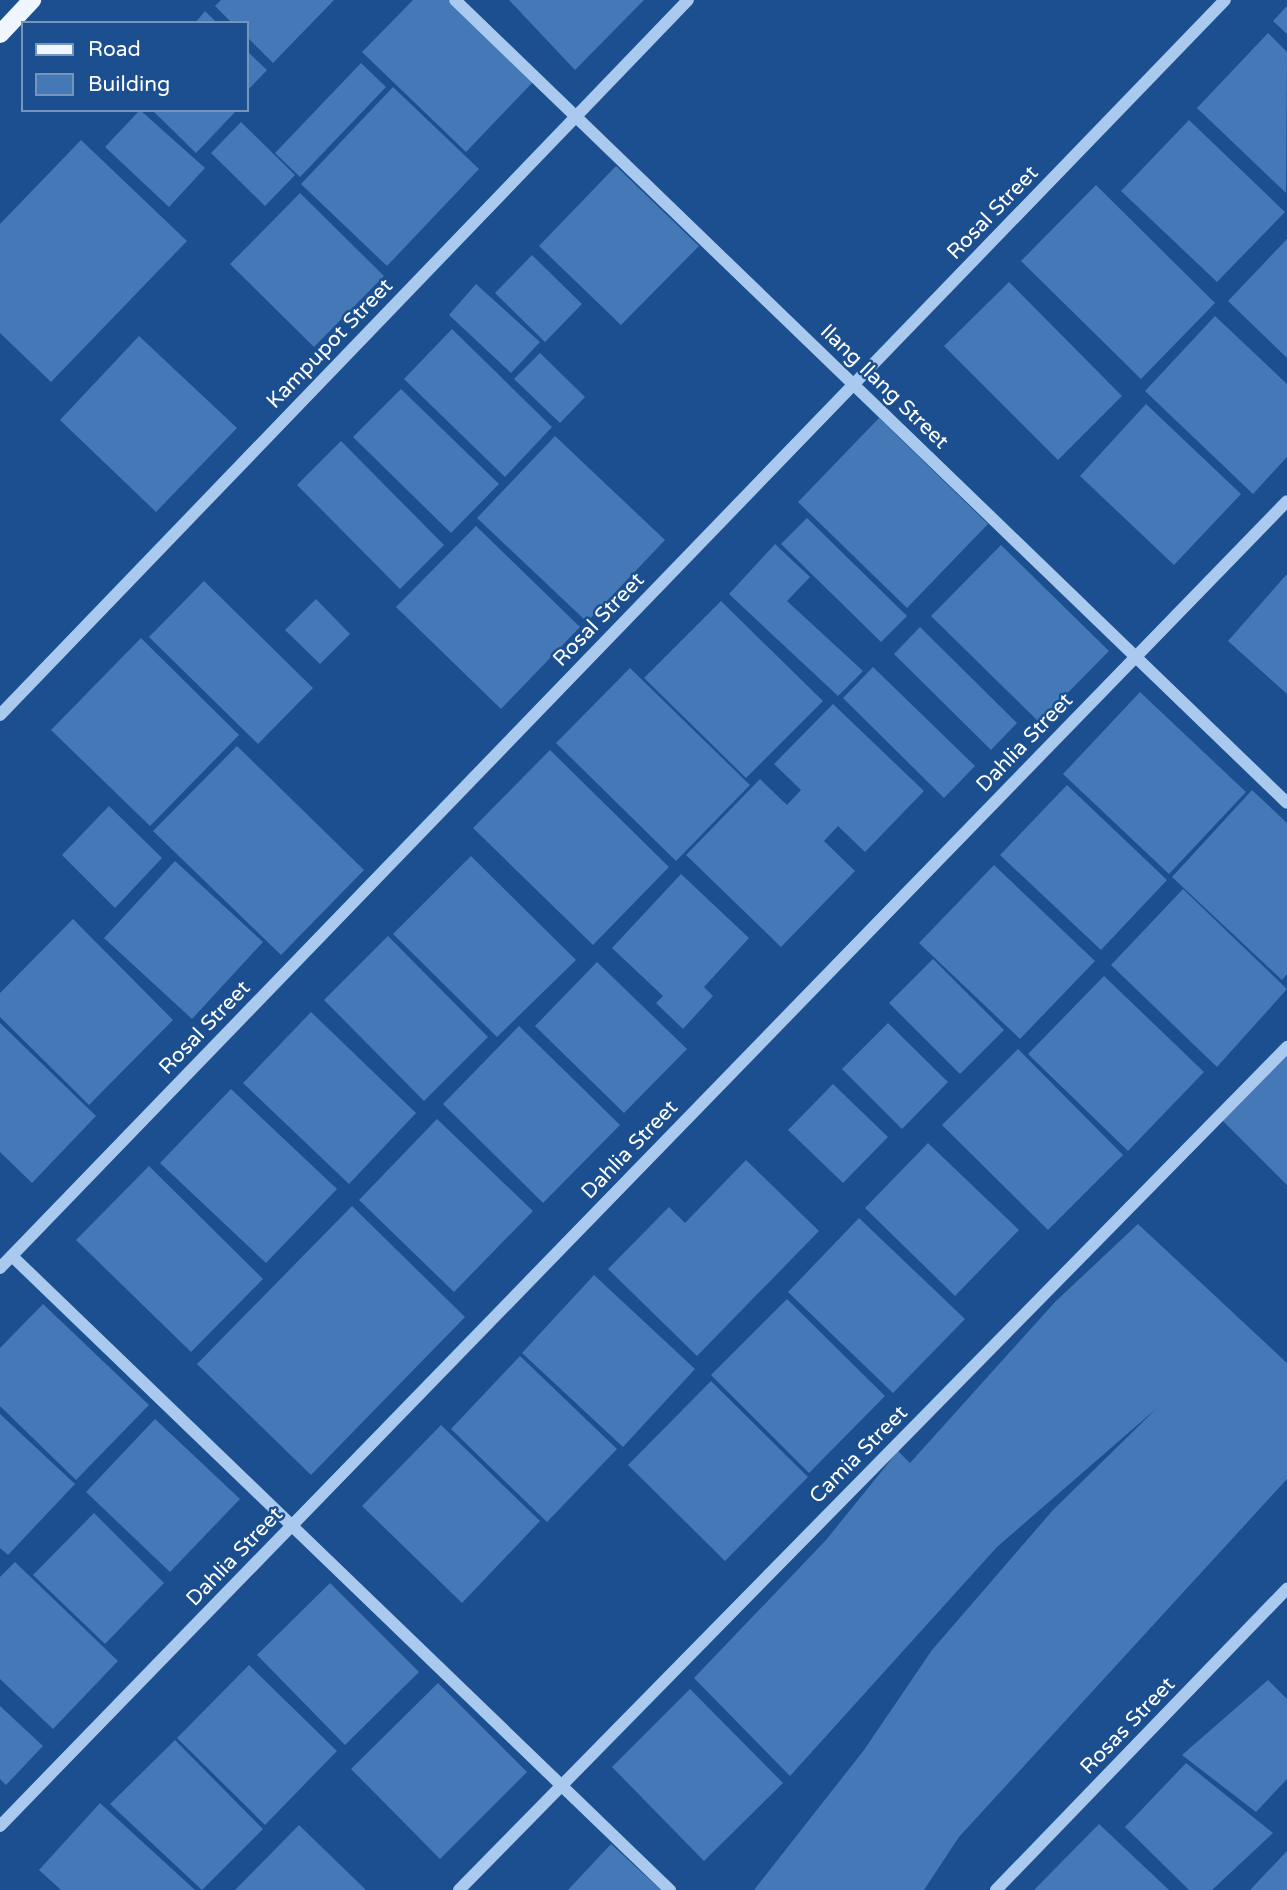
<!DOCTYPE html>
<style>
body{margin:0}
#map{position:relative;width:1287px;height:1890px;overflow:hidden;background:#1b4f8f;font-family:"Varela Round",sans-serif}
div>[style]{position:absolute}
.building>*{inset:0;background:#4478b7}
.minor>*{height:12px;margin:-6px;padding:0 6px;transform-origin:6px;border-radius:6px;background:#a9c9ee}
.major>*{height:18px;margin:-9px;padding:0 9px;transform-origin:9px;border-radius:9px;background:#f0f6ff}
span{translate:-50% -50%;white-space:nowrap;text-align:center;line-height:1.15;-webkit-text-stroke:5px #1b4f8f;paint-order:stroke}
.street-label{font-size:21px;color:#fff}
.legend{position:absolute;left:21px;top:21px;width:228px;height:91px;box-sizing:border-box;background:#1b4f8f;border:2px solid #7695bc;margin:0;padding:9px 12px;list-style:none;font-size:21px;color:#fff}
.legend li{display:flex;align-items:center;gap:14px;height:35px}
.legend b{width:35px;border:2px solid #7695bc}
</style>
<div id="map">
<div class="building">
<div style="clip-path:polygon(221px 0,334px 0,273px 63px,247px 37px,247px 23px,232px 23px,215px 6px)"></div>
<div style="clip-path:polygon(413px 0,448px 0,533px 82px,466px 152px,362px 52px)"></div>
<div style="clip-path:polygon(509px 0,644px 0,575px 70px)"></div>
<div style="clip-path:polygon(1287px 6px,1287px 34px,1273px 21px)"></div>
<div style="clip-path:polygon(205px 11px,217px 23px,195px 23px)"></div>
<div style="clip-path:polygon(1268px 33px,1287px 52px,1286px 193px,1197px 108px)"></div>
<div style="clip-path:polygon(247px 51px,267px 70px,247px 91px)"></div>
<div style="clip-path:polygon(361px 63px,386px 87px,300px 177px,275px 153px)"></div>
<div style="clip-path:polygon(393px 87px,479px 169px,387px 266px,301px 184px)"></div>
<div style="clip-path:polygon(140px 110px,205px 168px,169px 207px,105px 147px)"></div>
<div style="clip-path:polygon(152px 110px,237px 110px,196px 153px)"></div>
<div style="clip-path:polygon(1189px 120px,1285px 212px,1217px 282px,1121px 191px)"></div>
<div style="clip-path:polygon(241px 122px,295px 175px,265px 206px,211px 153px)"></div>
<div style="clip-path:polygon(81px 140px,187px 241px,51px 382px,0 333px,0 224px)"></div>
<div style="clip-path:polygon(616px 166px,699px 246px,621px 325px,539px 246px)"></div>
<div style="clip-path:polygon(1096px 185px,1215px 303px,1141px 379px,1021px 261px)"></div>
<div style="clip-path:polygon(300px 193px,384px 276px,314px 347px,230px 264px)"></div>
<div style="clip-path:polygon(1287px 239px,1287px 358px,1228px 301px)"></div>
<div style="clip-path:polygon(532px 255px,582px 304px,545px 342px,495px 293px)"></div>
<div style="clip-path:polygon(1009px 282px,1122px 396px,1058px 460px,944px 346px)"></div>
<div style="clip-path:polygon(476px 284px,540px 342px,511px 373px,449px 315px)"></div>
<div style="clip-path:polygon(1215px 316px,1287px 384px,1287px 457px,1253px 494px,1145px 391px)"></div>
<div style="clip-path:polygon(452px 329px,552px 427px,505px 477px,404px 379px)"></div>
<div style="clip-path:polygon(139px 336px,237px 428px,156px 512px,60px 420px)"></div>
<div style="clip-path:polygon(540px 353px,585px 397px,560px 423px,514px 379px)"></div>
<div style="clip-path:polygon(401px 389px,499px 484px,451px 533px,353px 437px)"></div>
<div style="clip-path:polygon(1146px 404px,1241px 494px,1174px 565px,1080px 476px)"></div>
<div style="clip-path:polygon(879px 418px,988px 524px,907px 608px,798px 502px)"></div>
<div style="clip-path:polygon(555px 436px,665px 540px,587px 622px,477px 518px)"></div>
<div style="clip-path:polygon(341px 441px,444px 545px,400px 589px,297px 485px)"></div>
<div style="clip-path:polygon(807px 518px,907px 616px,881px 642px,781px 544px)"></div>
<div style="clip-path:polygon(476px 526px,580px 627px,501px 709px,396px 607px)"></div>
<div style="clip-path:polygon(775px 544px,810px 577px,787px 601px,863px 671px,838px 696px,729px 594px)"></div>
<div style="clip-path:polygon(1001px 545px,1109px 651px,1039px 722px,931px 616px)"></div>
<div style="clip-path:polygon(1287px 574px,1287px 694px,1228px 641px)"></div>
<div style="clip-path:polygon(204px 581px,313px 688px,258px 744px,149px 637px)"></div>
<div style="clip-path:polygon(316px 599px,350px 634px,320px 664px,285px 630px)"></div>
<div style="clip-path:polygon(721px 601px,823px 701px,746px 778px,644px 678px)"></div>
<div style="clip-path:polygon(920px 627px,1017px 723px,991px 750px,894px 654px)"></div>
<div style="clip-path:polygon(141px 638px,239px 735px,150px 826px,51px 730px)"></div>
<div style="clip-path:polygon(873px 667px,975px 766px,944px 798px,843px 698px)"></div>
<div style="clip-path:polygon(630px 668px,750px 785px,676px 861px,556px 743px)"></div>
<div style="clip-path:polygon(1140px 692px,1246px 792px,1169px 874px,1063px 774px)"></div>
<div style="clip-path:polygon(833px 704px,924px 791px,865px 852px,838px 826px,824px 841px,855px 871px,781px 947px,686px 855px,760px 779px,787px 805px,801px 790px,774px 764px)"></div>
<div style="clip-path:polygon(237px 746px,364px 870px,281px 955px,153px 831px)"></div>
<div style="clip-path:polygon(550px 750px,669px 867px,593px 945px,473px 828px)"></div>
<div style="clip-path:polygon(1067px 785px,1167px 880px,1101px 950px,1000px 855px)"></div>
<div style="clip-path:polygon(1252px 790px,1287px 823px,1287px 974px,1282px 980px,1172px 877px)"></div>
<div style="clip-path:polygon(109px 806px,162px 858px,115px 908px,62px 855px)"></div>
<div style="clip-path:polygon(471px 856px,576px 960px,497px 1037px,393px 934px)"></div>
<div style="clip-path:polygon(175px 861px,263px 942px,192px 1019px,104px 938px)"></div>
<div style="clip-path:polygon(994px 865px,1095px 961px,1020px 1039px,919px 943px)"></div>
<div style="clip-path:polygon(681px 874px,749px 938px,704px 987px,713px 996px,683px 1029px,656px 1003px,663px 996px,612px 948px)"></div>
<div style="clip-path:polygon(1183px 889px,1287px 989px,1217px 1067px,1111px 965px)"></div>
<div style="clip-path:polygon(73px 919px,173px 1020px,89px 1105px,0 1017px,0 993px)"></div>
<div style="clip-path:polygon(388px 936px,488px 1037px,424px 1101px,324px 1000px)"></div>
<div style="clip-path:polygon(933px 959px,1004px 1030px,960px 1074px,889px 1003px)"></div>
<div style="clip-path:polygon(597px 962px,687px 1049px,624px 1113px,535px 1026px)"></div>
<div style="clip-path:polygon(1104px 976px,1204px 1072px,1128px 1151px,1028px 1054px)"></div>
<div style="clip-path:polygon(311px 1012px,416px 1113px,349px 1184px,243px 1083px)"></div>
<div style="clip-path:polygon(0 1023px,96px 1116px,32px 1183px,0 1152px)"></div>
<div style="clip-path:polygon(888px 1023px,948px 1082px,902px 1129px,842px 1069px)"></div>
<div style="clip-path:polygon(519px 1026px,620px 1125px,543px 1203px,443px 1104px)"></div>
<div style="clip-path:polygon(1018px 1049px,1123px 1155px,1048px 1230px,942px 1125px)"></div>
<div style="clip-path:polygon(1287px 1050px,1287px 1185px,1221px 1119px)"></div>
<div style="clip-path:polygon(833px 1084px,888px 1137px,843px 1183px,788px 1130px)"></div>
<div style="clip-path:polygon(231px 1089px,337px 1189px,266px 1263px,160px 1163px)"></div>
<div style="clip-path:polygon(437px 1119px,533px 1211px,454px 1292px,359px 1200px)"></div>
<div style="clip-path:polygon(928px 1143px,1019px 1230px,955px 1296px,865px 1208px)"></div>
<div style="clip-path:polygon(746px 1160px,819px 1231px,697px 1356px,608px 1269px,669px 1207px,685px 1223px)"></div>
<div style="clip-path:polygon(149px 1166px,263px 1279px,191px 1352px,76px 1240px)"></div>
<div style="clip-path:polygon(352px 1206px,465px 1317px,311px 1475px,197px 1364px)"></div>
<div style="clip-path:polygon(859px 1218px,965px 1319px,893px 1393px,788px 1292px)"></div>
<div style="clip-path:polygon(1138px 1224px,1287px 1363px,1287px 1479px,959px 1837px,924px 1890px,754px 1890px,864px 1750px,932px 1650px,1053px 1510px,1157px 1408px,997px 1547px,790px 1776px,694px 1678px,826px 1540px,898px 1451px,910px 1463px,1055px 1302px)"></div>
<div style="clip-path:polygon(594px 1275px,695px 1369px,623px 1447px,522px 1353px)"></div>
<div style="clip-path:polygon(787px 1299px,885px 1396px,809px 1473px,711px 1375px)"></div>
<div style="clip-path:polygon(43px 1304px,149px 1405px,76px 1480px,0 1406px,0 1348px)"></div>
<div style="clip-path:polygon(520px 1356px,617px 1449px,547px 1522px,451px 1429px)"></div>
<div style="clip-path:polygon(711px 1381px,808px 1477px,725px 1561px,628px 1465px)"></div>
<div style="clip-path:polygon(0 1414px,75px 1484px,8px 1555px,0 1548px)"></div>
<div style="clip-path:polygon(155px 1419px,240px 1499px,170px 1572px,86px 1492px)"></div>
<div style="clip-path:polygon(441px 1425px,540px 1521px,462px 1603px,362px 1506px)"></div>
<div style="clip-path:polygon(94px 1513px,164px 1583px,105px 1644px,33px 1575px)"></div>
<div style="clip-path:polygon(15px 1562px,118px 1661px,53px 1729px,0 1679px,0 1577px)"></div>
<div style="clip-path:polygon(330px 1583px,419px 1672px,345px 1745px,257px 1655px)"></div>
<div style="clip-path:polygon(249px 1665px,337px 1751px,265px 1825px,177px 1738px)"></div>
<div style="clip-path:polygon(1268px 1680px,1287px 1699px,1287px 1779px,1256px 1812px,1182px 1755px)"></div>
<div style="clip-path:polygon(438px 1683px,527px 1772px,440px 1859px,351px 1769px)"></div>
<div style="clip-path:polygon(690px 1689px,783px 1783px,704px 1861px,612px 1767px)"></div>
<div style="clip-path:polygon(0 1706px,43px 1746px,6px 1785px,0 1779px)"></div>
<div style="clip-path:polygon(175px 1740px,263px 1829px,202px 1890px,110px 1804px)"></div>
<div style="clip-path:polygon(1186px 1763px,1273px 1833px,1212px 1890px,1189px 1890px,1125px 1827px)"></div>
<div style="clip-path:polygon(100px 1803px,195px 1890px,61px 1890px,39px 1870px)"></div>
<div style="clip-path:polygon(1099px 1824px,1169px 1890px,1034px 1890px)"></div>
<div style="clip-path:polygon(299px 1825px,366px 1890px,235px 1890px)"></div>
<div style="clip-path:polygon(611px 1844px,661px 1890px,568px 1890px)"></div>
<div style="clip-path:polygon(1287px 1851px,1287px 1890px,1250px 1890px)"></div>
</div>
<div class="minor">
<div style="left:455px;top:0;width:1156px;rotate:43.98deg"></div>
<div style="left:0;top:715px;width:992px;rotate:-46.1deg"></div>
<div style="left:12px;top:1256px;width:914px;rotate:43.94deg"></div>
<div style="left:0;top:1268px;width:1763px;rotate:-45.99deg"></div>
<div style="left:0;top:1826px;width:1847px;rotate:-45.83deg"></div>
<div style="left:459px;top:1890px;width:1182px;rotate:-45.51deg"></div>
<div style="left:996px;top:1890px;width:419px;rotate:-46deg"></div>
</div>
<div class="major">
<div style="left:0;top:34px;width:47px;rotate:-46.7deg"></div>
</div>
<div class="street-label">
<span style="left:993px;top:213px;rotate:-46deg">Rosal Street</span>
<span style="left:330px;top:344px;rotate:-46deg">Kampupot Street</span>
<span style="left:884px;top:387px;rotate:44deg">Ilang Ilang Street</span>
<span style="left:599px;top:620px;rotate:-46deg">Rosal Street</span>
<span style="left:1025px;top:743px;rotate:-46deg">Dahlia Street</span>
<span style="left:205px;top:1028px;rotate:-46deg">Rosal Street</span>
<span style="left:630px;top:1150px;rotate:-46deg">Dahlia Street</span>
<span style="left:859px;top:1455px;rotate:-45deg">Camia Street</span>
<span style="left:235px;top:1557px;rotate:-46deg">Dahlia Street</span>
<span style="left:1128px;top:1726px;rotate:-46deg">Rosas Street</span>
</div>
<ul class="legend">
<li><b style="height:9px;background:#f0f6ff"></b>Road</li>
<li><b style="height:19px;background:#4478b7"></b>Building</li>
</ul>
</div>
